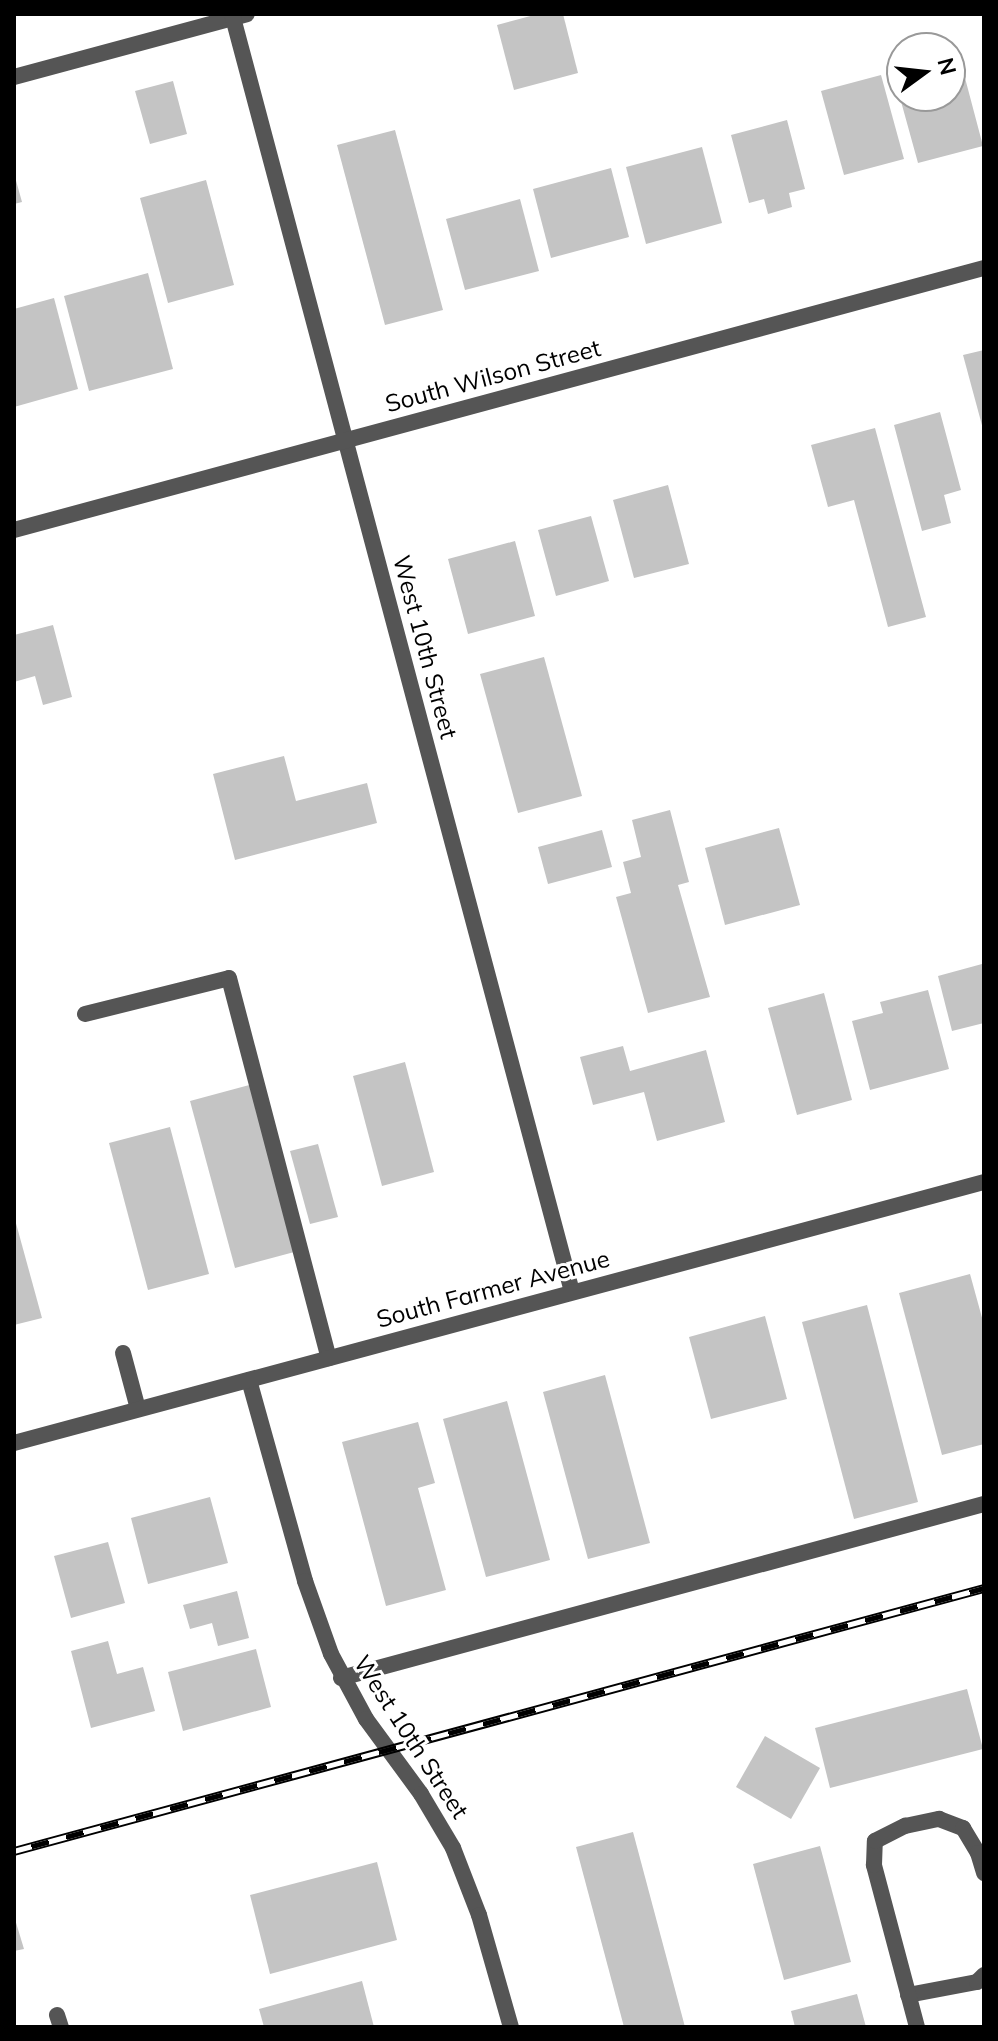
<!DOCTYPE html>
<style>
body{margin:0}
#map{position:relative;width:998px;height:2041px;overflow:hidden;background:#fff;font-family:Mulish,sans-serif}
div>[style]{position:absolute}
.building>*{inset:0;background:#c4c4c4}
.lane>*{height:16px;margin:-8px;padding:0 8px;transform-origin:8px;border-radius:8px;background:#555}
.street>*{height:16px;margin:-8px;padding:0 8px;transform-origin:8px;border-radius:8px;background:#555}
.rail>*{height:9px;margin-top:-4.5px;transform-origin:0;background:repeating-linear-gradient(90deg,#fff 0 18px,#000 0 36px);box-sizing:border-box;border-block:2px solid #000}
span{translate:-50% -50%;white-space:nowrap;text-align:center;line-height:1.15;-webkit-text-stroke:6px #fff;paint-order:stroke}
.street-label{font-size:24px;color:#000}
.frame{position:absolute;inset:0;border:16px solid #000;pointer-events:none}
.north{position:absolute;left:886px;top:32px;width:80px;height:80px;box-sizing:border-box;background:#fff;border:2px solid #999;border-radius:50%;rotate:75deg;font-size:22px;font-weight:700;line-height:32px;text-align:center;color:#000}
.north::after{content:'';display:block;margin:auto;width:28px;height:36px;background:#000;clip-path:polygon(50% 0,100% 100%,50% 72%,0 100%)}
</style>
<div id="map">
<div class="building">
<div style="clip-path:polygon(538px 14px,563px 14px,578px 73px,514px 90px,497px 25px)"></div>
<div style="clip-path:polygon(960px 59px,983px 146px,918px 163px,894px 76px,902px 74px,902px 96px,950px 96px,950px 61px)"></div>
<div style="clip-path:polygon(881px 75px,904px 159px,844px 175px,821px 91px)"></div>
<div style="clip-path:polygon(173px 81px,187px 134px,150px 144px,135px 91px)"></div>
<div style="clip-path:polygon(787px 120px,805px 189px,789px 193px,792px 207px,768px 214px,764px 199px,749px 203px,731px 135px)"></div>
<div style="clip-path:polygon(395px 130px,443px 310px,385px 325px,337px 145px)"></div>
<div style="clip-path:polygon(702px 147px,722px 223px,646px 244px,626px 167px)"></div>
<div style="clip-path:polygon(611px 168px,629px 237px,551px 258px,533px 189px)"></div>
<div style="clip-path:polygon(15px 177px,22px 202px,14px 204px,14px 178px)"></div>
<div style="clip-path:polygon(206px 180px,234px 285px,168px 303px,140px 198px)"></div>
<div style="clip-path:polygon(520px 199px,539px 271px,465px 290px,446px 219px)"></div>
<div style="clip-path:polygon(148px 273px,173px 369px,89px 391px,64px 296px)"></div>
<div style="clip-path:polygon(54px 298px,78px 389px,14px 407px,14px 309px)"></div>
<div style="clip-path:polygon(984px 350px,984px 429px,983px 429px,963px 355px)"></div>
<div style="clip-path:polygon(940px 412px,961px 490px,944px 495px,951px 523px,922px 531px,894px 425px)"></div>
<div style="clip-path:polygon(875px 428px,926px 617px,888px 627px,854px 500px,828px 507px,811px 445px)"></div>
<div style="clip-path:polygon(668px 485px,689px 564px,634px 578px,613px 500px)"></div>
<div style="clip-path:polygon(591px 516px,609px 581px,556px 596px,538px 530px)"></div>
<div style="clip-path:polygon(515px 541px,535px 616px,468px 634px,448px 559px)"></div>
<div style="clip-path:polygon(53px 625px,72px 697px,43px 705px,35px 676px,14px 682px,14px 635px)"></div>
<div style="clip-path:polygon(544px 657px,582px 796px,518px 813px,480px 674px)"></div>
<div style="clip-path:polygon(284px 756px,296px 801px,367px 783px,377px 823px,235px 860px,213px 774px)"></div>
<div style="clip-path:polygon(670px 810px,689px 882px,678px 885px,710px 997px,648px 1013px,616px 897px,631px 893px,623px 862px,641px 857px,632px 820px)"></div>
<div style="clip-path:polygon(779px 828px,800px 905px,725px 925px,705px 848px)"></div>
<div style="clip-path:polygon(602px 830px,612px 867px,548px 884px,538px 847px)"></div>
<div style="clip-path:polygon(982px 964px,984px 1023px,952px 1031px,938px 976px)"></div>
<div style="clip-path:polygon(928px 990px,949px 1069px,870px 1090px,852px 1021px,883px 1013px,880px 1002px)"></div>
<div style="clip-path:polygon(824px 993px,852px 1100px,797px 1115px,768px 1008px)"></div>
<div style="clip-path:polygon(623px 1046px,630px 1071px,706px 1050px,725px 1122px,657px 1141px,644px 1092px,593px 1105px,580px 1057px)"></div>
<div style="clip-path:polygon(405px 1062px,434px 1172px,382px 1186px,353px 1076px)"></div>
<div style="clip-path:polygon(253px 1084px,298px 1251px,235px 1268px,190px 1101px)"></div>
<div style="clip-path:polygon(170px 1127px,209px 1274px,148px 1290px,109px 1143px)"></div>
<div style="clip-path:polygon(318px 1144px,338px 1217px,310px 1224px,290px 1151px)"></div>
<div style="clip-path:polygon(14px 1216px,42px 1318px,14px 1325px)"></div>
<div style="clip-path:polygon(970px 1274px,984px 1325px,984px 1444px,942px 1455px,899px 1293px)"></div>
<div style="clip-path:polygon(867px 1305px,918px 1502px,854px 1519px,802px 1322px)"></div>
<div style="clip-path:polygon(765px 1316px,787px 1399px,711px 1419px,689px 1337px)"></div>
<div style="clip-path:polygon(605px 1375px,650px 1543px,588px 1559px,543px 1392px)"></div>
<div style="clip-path:polygon(507px 1401px,550px 1560px,486px 1577px,443px 1419px)"></div>
<div style="clip-path:polygon(418px 1422px,435px 1483px,418px 1488px,446px 1590px,386px 1606px,342px 1442px)"></div>
<div style="clip-path:polygon(210px 1497px,228px 1563px,148px 1584px,131px 1518px)"></div>
<div style="clip-path:polygon(108px 1542px,125px 1603px,71px 1618px,54px 1556px)"></div>
<div style="clip-path:polygon(237px 1591px,249px 1638px,218px 1646px,212px 1623px,190px 1629px,183px 1605px)"></div>
<div style="clip-path:polygon(108px 1641px,117px 1674px,143px 1667px,155px 1711px,91px 1728px,71px 1651px)"></div>
<div style="clip-path:polygon(256px 1649px,271px 1707px,183px 1731px,168px 1672px)"></div>
<div style="clip-path:polygon(967px 1689px,983px 1749px,830px 1788px,815px 1728px)"></div>
<div style="clip-path:polygon(765px 1736px,820px 1768px,791px 1819px,736px 1787px)"></div>
<div style="clip-path:polygon(633px 1832px,685px 2027px,624px 2027px,576px 1847px)"></div>
<div style="clip-path:polygon(820px 1846px,851px 1962px,784px 1980px,753px 1864px)"></div>
<div style="clip-path:polygon(377px 1862px,397px 1940px,270px 1974px,250px 1895px)"></div>
<div style="clip-path:polygon(14px 1916px,24px 1949px,14px 1951px)"></div>
<div style="clip-path:polygon(362px 1981px,374px 2027px,264px 2027px,259px 2009px)"></div>
<div style="clip-path:polygon(857px 1994px,866px 2027px,795px 2027px,791px 2011px)"></div>
</div>
<div class="lane">
<div style="left:14px;top:77px;width:241px;rotate:-15.1deg"></div>
<div style="left:85px;top:1014px;width:148px;rotate:-14deg"></div>
<div style="left:229px;top:978px;width:393px;rotate:75.3deg"></div>
<div style="left:123px;top:1353px;width:58px;rotate:75deg"></div>
<div style="left:341px;top:1678px;width:666px;rotate:-15.14deg"></div>
<div style="left:908px;top:1995px;width:70px;rotate:-10.7deg"></div>
<div style="left:977px;top:1982px;width:10px;rotate:-45deg"></div>
<div style="left:57px;top:2015px;width:13px;rotate:72deg"></div>
<div style="left:917px;top:2027px;width:168px;rotate:-104.9deg"></div>
<div style="left:874px;top:1865px;width:24px;rotate:-88deg"></div>
<div style="left:875px;top:1841px;width:34px;rotate:-27deg"></div>
<div style="left:905px;top:1826px;width:35px;rotate:-12deg"></div>
<div style="left:939px;top:1819px;width:26px;rotate:21deg"></div>
<div style="left:963px;top:1828px;width:29px;rotate:59deg"></div>
<div style="left:978px;top:1853px;width:21px;rotate:73deg"></div>
</div>
<div class="street">
<div style="left:232px;top:14px;width:1322px;rotate:75.1deg"></div>
<div style="left:14px;top:530px;width:1005px;rotate:-15.12deg"></div>
<div style="left:249px;top:1380px;width:209px;rotate:74.4deg"></div>
<div style="left:305px;top:1581px;width:77px;rotate:70.4deg"></div>
<div style="left:331px;top:1654px;width:74px;rotate:61.7deg"></div>
<div style="left:366px;top:1719px;width:93px;rotate:53.7deg"></div>
<div style="left:421px;top:1794px;width:63px;rotate:59.3deg"></div>
<div style="left:453px;top:1848px;width:72px;rotate:68.8deg"></div>
<div style="left:479px;top:1915px;width:116px;rotate:74.1deg"></div>
<div style="left:14px;top:1443px;width:1005px;rotate:-15.06deg"></div>
</div>
<div class="rail">
<div style="left:14px;top:1851px;width:1005px;rotate:-15.17deg"></div>
</div>
<div class="street-label">
<span style="left:493px;top:376px;rotate:-15deg">South Wilson Street</span>
<span style="left:425px;top:647px;rotate:75deg">West 10th Street</span>
<span style="left:493px;top:1289px;rotate:-15deg">South Farmer Avenue</span>
<span style="left:411px;top:1737px;rotate:57deg">West 10th Street</span>
</div>
<div class="frame"></div>
<div class="north">N</div>
</div>
